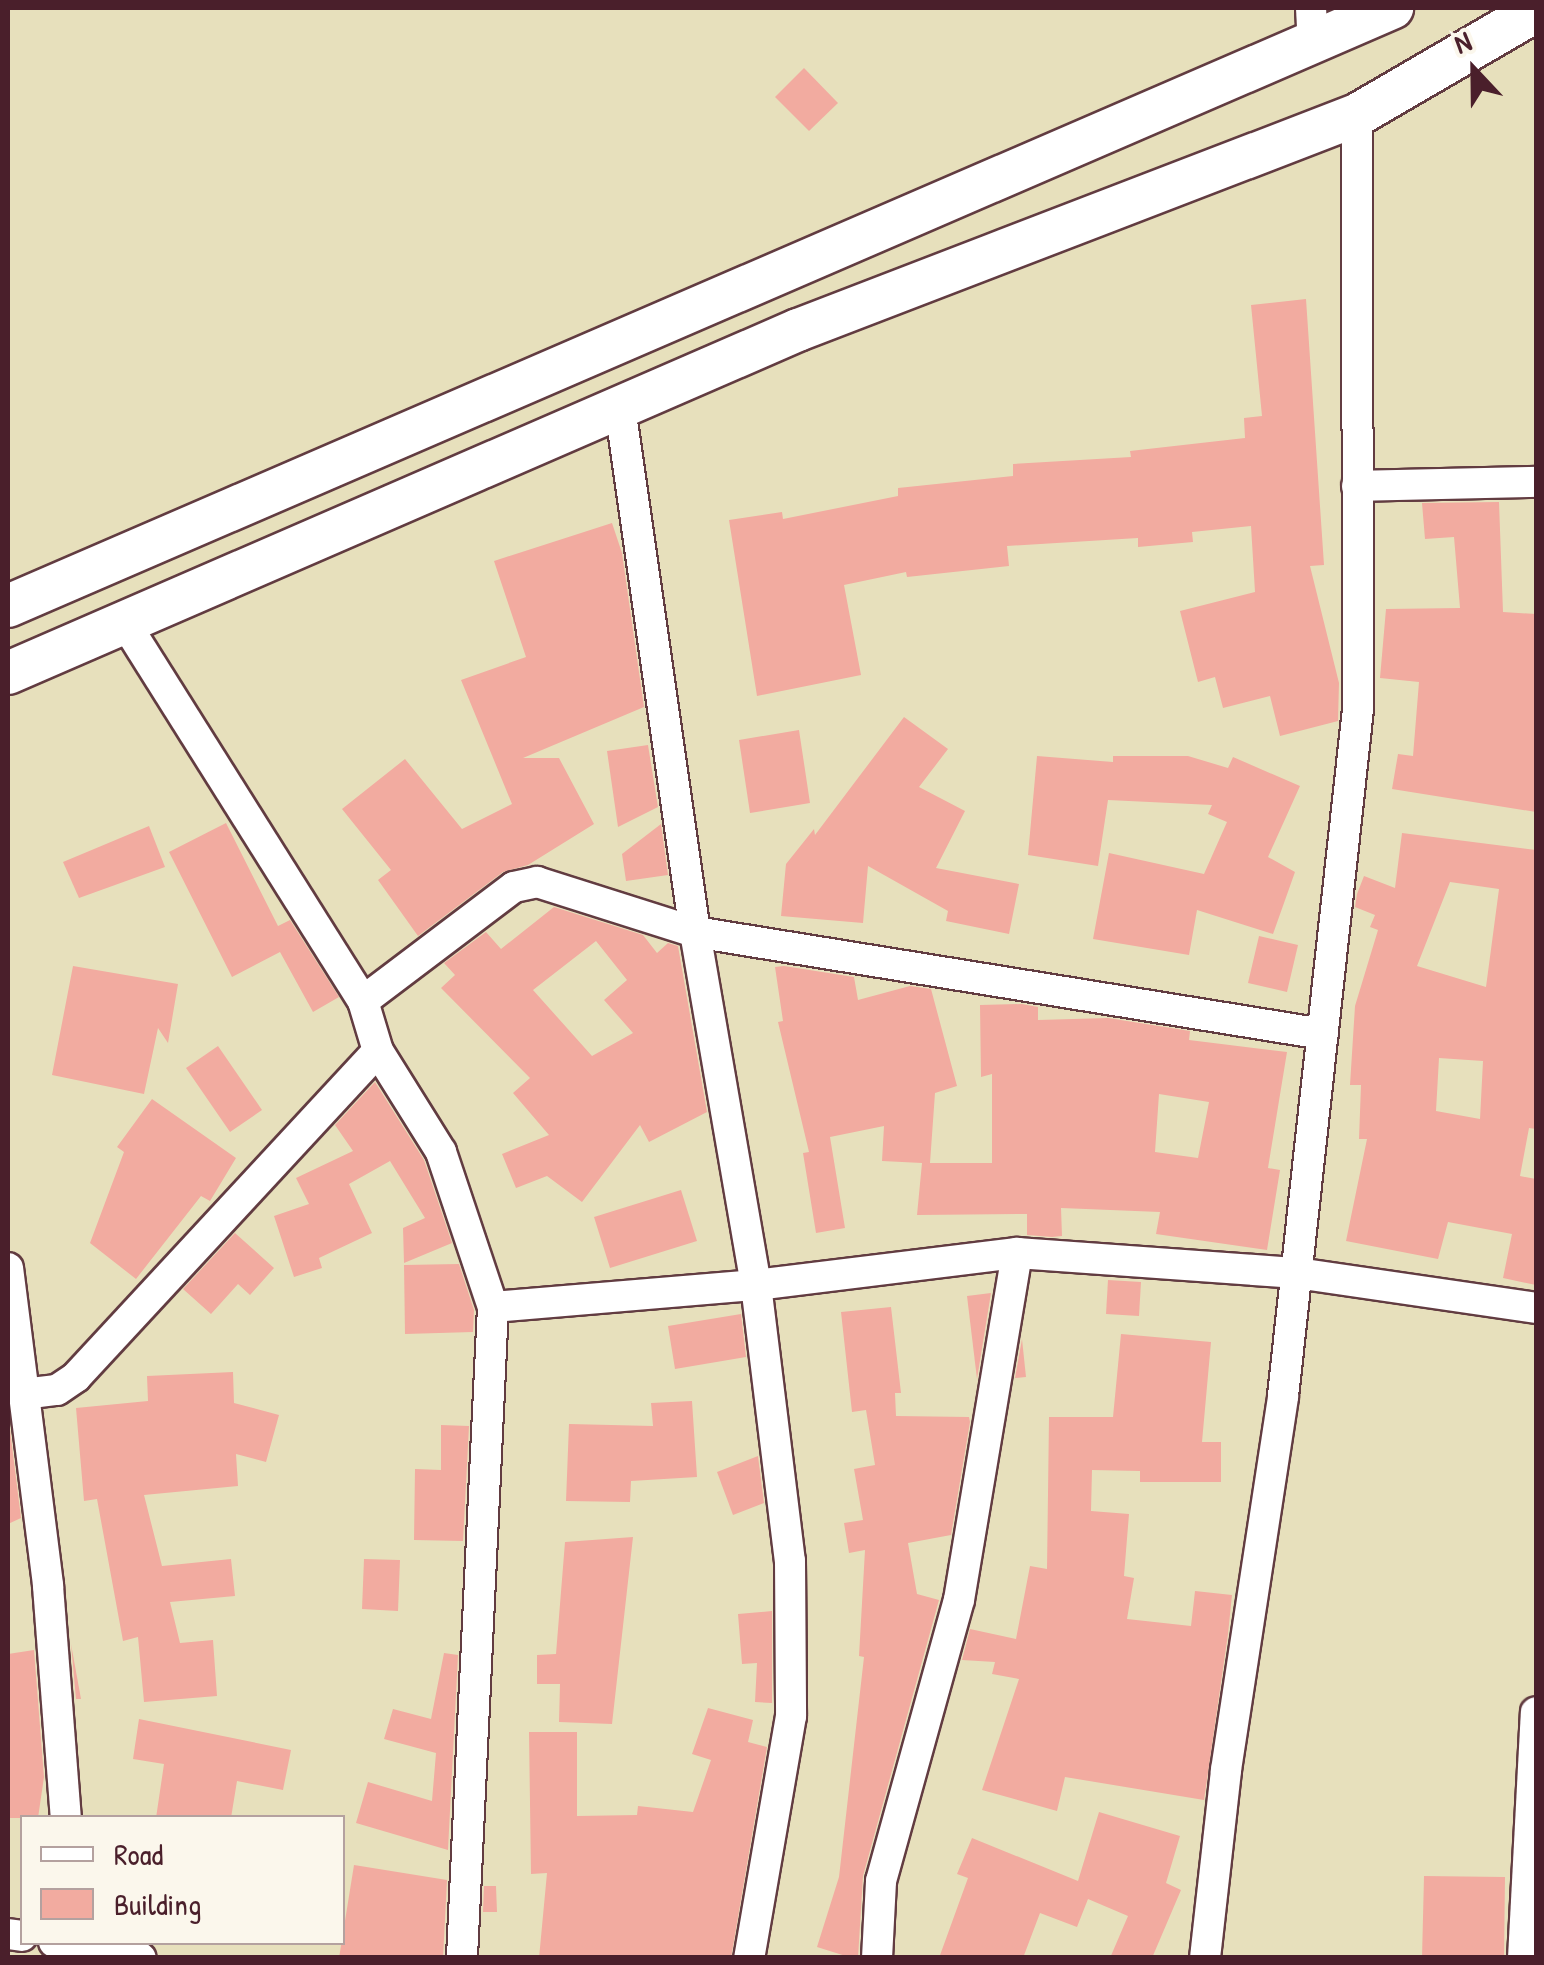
<!DOCTYPE html>
<style>
body{margin:0}
#map{position:relative;width:1544px;height:1965px;overflow:hidden;background:#e7e0bc;font-family:"Patrick Hand",sans-serif}
div>[style]{position:absolute}
.building>*{inset:0;background:#f2aba0}
.roads{filter:drop-shadow(2px 0 #623c41) drop-shadow(-2px 0 #623c41) drop-shadow(0 2px #623c41) drop-shadow(0 -2px #623c41)}
.minor>*{height:30px;margin:-15px;padding:0 15px;transform-origin:15px;border-radius:15px;background:#fff}
.highway>*{height:42px;margin:-21px;padding:0 21px;transform-origin:21px;border-radius:21px;background:#fff}
span{translate:-50% -50%;white-space:nowrap;text-align:center;line-height:1.15;-webkit-text-stroke:10px #fbf7ec;paint-order:stroke}
.frame{position:absolute;inset:0;border:10px solid #4a1f2b;pointer-events:none}
.legend{position:absolute;left:20px;top:1815px;width:325px;height:130px;box-sizing:border-box;background:#fbf7ec;border:2px solid #b4a19f;margin:0;padding:12px 18px;list-style:none;font-size:30px;color:#4a1f2b}
.legend li{display:flex;align-items:center;gap:20px;height:50px}
.legend b{width:50px;border:2px solid #b4a19f}
.north{position:absolute;left:1424px;top:20px;width:100px;height:100px;-webkit-text-stroke:8px #fbf7ec;paint-order:stroke;rotate:338deg;font-size:28px;font-weight:700;line-height:40px;text-align:center;color:#4a1f2b}
.north::after{content:'';display:block;margin:auto;width:35px;height:45px;background:#4a1f2b;clip-path:polygon(50% 0,100% 100%,50% 72%,0 100%)}
</style>
<div id="map">
<div class="building">
<div style="clip-path:polygon(804px 68px,838px 103px,809px 131px,775px 97px)"></div>
<div style="clip-path:polygon(1306px 299px,1324px 565px,1310px 566px,1339px 683px,1338px 721px,1280px 736px,1270px 696px,1223px 708px,1215px 677px,1198px 682px,1180px 611px,1255px 592px,1251px 526px,1192px 532px,1193px 542px,1138px 547px,1138px 538px,1007px 546px,1009px 566px,907px 577px,906px 572px,844px 585px,861px 675px,757px 696px,729px 520px,782px 512px,783px 519px,898px 496px,898px 488px,1013px 476px,1013px 464px,1131px 457px,1130px 451px,1245px 438px,1244px 418px,1262px 416px,1251px 305px)"></div>
<div style="clip-path:polygon(1499px 502px,1503px 612px,1536px 614px,1536px 812px,1392px 789px,1398px 754px,1413px 756px,1419px 682px,1380px 678px,1386px 609px,1460px 608px,1454px 537px,1425px 539px,1422px 503px)"></div>
<div style="clip-path:polygon(612px 523px,622px 553px,644px 707px,523px 758px,559px 758px,594px 824px,528px 865px,503px 872px,418px 936px,378px 880px,391px 870px,342px 809px,405px 759px,462px 829px,512px 804px,461px 680px,526px 657px,494px 561px)"></div>
<div style="clip-path:polygon(904px 717px,948px 749px,919px 787px,965px 811px,936px 868px,1019px 884px,1009px 934px,946px 921px,948px 911px,868px 866px,863px 923px,781px 916px,786px 864px,814px 829px,815px 835px)"></div>
<div style="clip-path:polygon(799px 730px,810px 803px,750px 813px,739px 740px)"></div>
<div style="clip-path:polygon(648px 745px,658px 807px,618px 827px,607px 751px)"></div>
<div style="clip-path:polygon(1037px 756px,1113px 762px,1113px 756px,1188px 756px,1228px 768px,1233px 757px,1300px 786px,1268px 857px,1295px 872px,1273px 934px,1197px 910px,1189px 955px,1093px 939px,1109px 853px,1204px 874px,1227px 822px,1208px 814px,1212px 805px,1108px 800px,1098px 866px,1028px 855px)"></div>
<div style="clip-path:polygon(226px 823px,278px 926px,290px 920px,339px 997px,313px 1012px,280px 952px,232px 977px,169px 852px)"></div>
<div style="clip-path:polygon(661px 824px,668px 875px,626px 881px,622px 854px)"></div>
<div style="clip-path:polygon(149px 826px,165px 867px,79px 898px,63px 862px)"></div>
<div style="clip-path:polygon(evenodd,1402px 833px,1536px 850px,1536px 1129px,1529px 1128px,1520px 1176px,1536px 1179px,1536px 1285px,1503px 1278px,1512px 1234px,1448px 1222px,1438px 1259px,1346px 1241px,1367px 1139px,1359px 1139px,1361px 1085px,1350px 1085px,1355px 1006px,1378px 930px,1370px 927px,1375px 915px,1355px 907px,1357px 894px,1364px 876px,1395px 888px,1402px 833px,1450px 882px,1499px 889px,1486px 987px,1417px 966px,1450px 882px,1402px 833px,1439px 1058px,1483px 1061px,1480px 1119px,1436px 1111px,1439px 1058px)"></div>
<div style="clip-path:polygon(evenodd,554px 907px,643px 935px,657px 953px,668px 943px,678px 946px,707px 1112px,649px 1142px,640px 1125px,582px 1202px,547px 1176px,516px 1188px,502px 1154px,549px 1135px,513px 1093px,530px 1078px,441px 988px,455px 975px,444px 963px,486px 932px,501px 949px,554px 907px,596px 941px,627px 980px,604px 1000px,633px 1033px,592px 1056px,533px 990px,596px 941px)"></div>
<div style="clip-path:polygon(1259px 936px,1298px 945px,1287px 992px,1248px 983px)"></div>
<div style="clip-path:polygon(73px 966px,178px 984px,168px 1043px,158px 1028px,144px 1094px,52px 1075px)"></div>
<div style="clip-path:polygon(evenodd,784px 966px,854px 977px,858px 1000px,910px 986px,931px 989px,957px 1086px,935px 1093px,930px 1163px,992px 1163px,992px 1074px,981px 1077px,980px 1005px,1022px 1004px,1038px 1007px,1038px 1020px,1108px 1018px,1190px 1031px,1189px 1040px,1287px 1052px,1268px 1168px,1280px 1170px,1267px 1250px,1156px 1234px,1160px 1212px,1061px 1208px,1062px 1236px,1052px 1237px,1027px 1235px,1027px 1214px,917px 1215px,922px 1163px,882px 1161px,884px 1126px,830px 1137px,845px 1228px,816px 1233px,803px 1153px,809px 1152px,778px 1022px,783px 1021px,775px 967px,784px 966px,1159px 1094px,1209px 1102px,1198px 1158px,1155px 1152px,1159px 1094px)"></div>
<div style="clip-path:polygon(218px 1046px,262px 1110px,230px 1132px,186px 1068px)"></div>
<div style="clip-path:polygon(375px 1082px,424px 1160px,452px 1243px,404px 1263px,403px 1228px,425px 1218px,390px 1161px,349px 1184px,372px 1233px,319px 1258px,322px 1268px,294px 1277px,274px 1216px,309px 1204px,296px 1178px,353px 1151px,335px 1125px)"></div>
<div style="clip-path:polygon(152px 1099px,236px 1158px,210px 1201px,201px 1196px,136px 1279px,90px 1243px,124px 1152px,117px 1147px)"></div>
<div style="clip-path:polygon(681px 1190px,697px 1241px,610px 1268px,594px 1217px)"></div>
<div style="clip-path:polygon(235px 1233px,274px 1268px,250px 1295px,238px 1284px,211px 1314px,183px 1289px)"></div>
<div style="clip-path:polygon(459px 1264px,474px 1310px,473px 1332px,405px 1334px,404px 1265px)"></div>
<div style="clip-path:polygon(1108px 1280px,1141px 1282px,1139px 1316px,1106px 1314px)"></div>
<div style="clip-path:polygon(991px 1293px,977px 1379px,967px 1296px)"></div>
<div style="clip-path:polygon(891px 1307px,901px 1393px,895px 1393px,896px 1416px,969px 1417px,970px 1422px,951px 1535px,908px 1543px,917px 1594px,939px 1600px,863px 1876px,858px 1958px,852px 1958px,817px 1947px,839px 1877px,864px 1657px,859px 1656px,865px 1550px,849px 1553px,844px 1523px,863px 1520px,854px 1469px,875px 1465px,866px 1410px,852px 1412px,841px 1312px)"></div>
<div style="clip-path:polygon(741px 1314px,746px 1357px,675px 1369px,668px 1326px)"></div>
<div style="clip-path:polygon(1121px 1334px,1211px 1342px,1202px 1442px,1221px 1442px,1221px 1482px,1140px 1482px,1140px 1471px,1092px 1470px,1091px 1511px,1129px 1514px,1124px 1576px,1134px 1578px,1127px 1619px,1191px 1626px,1195px 1591px,1232px 1595px,1228px 1634px,1204px 1800px,1065px 1777px,1057px 1811px,982px 1790px,1019px 1679px,992px 1674px,995px 1662px,962px 1660px,970px 1629px,1016px 1639px,1030px 1566px,1047px 1569px,1049px 1417px,1113px 1417px)"></div>
<div style="clip-path:polygon(1022px 1339px,1026px 1377px,1015px 1378px)"></div>
<div style="clip-path:polygon(233px 1372px,234px 1403px,279px 1415px,266px 1462px,236px 1454px,238px 1486px,144px 1495px,162px 1566px,231px 1559px,235px 1596px,170px 1602px,180px 1643px,213px 1640px,217px 1696px,144px 1702px,138px 1637px,123px 1641px,97px 1499px,84px 1501px,76px 1408px,148px 1401px,147px 1376px)"></div>
<div style="clip-path:polygon(692px 1401px,697px 1477px,631px 1481px,630px 1502px,566px 1501px,569px 1424px,653px 1426px,651px 1403px)"></div>
<div style="clip-path:polygon(8px 1414px,21px 1518px,8px 1524px)"></div>
<div style="clip-path:polygon(441px 1425px,469px 1426px,463px 1541px,414px 1540px,415px 1469px,441px 1470px)"></div>
<div style="clip-path:polygon(758px 1456px,764px 1503px,733px 1515px,717px 1472px)"></div>
<div style="clip-path:polygon(633px 1537px,612px 1724px,559px 1722px,560px 1684px,537px 1684px,537px 1655px,556px 1654px,565px 1542px)"></div>
<div style="clip-path:polygon(364px 1559px,400px 1560px,398px 1611px,362px 1609px)"></div>
<div style="clip-path:polygon(772px 1611px,772px 1703px,755px 1702px,757px 1663px,742px 1664px,738px 1614px)"></div>
<div style="clip-path:polygon(71px 1644px,81px 1699px,76px 1699px)"></div>
<div style="clip-path:polygon(34px 1650px,44px 1777px,38px 1818px,8px 1818px,8px 1654px)"></div>
<div style="clip-path:polygon(444px 1653px,458px 1655px,448px 1850px,356px 1823px,368px 1782px,432px 1801px,436px 1753px,384px 1739px,393px 1709px,431px 1719px)"></div>
<div style="clip-path:polygon(708px 1708px,753px 1720px,748px 1742px,767px 1747px,731px 1958px,539px 1958px,547px 1873px,531px 1874px,529px 1732px,577px 1732px,577px 1816px,637px 1815px,638px 1806px,693px 1812px,711px 1760px,692px 1754px)"></div>
<div style="clip-path:polygon(139px 1719px,291px 1750px,283px 1790px,237px 1781px,231px 1818px,156px 1818px,164px 1764px,133px 1759px)"></div>
<div style="clip-path:polygon(1099px 1812px,1180px 1836px,1166px 1883px,1181px 1890px,1152px 1958px,1110px 1958px,1128px 1916px,1088px 1899px,1077px 1927px,1040px 1913px,1023px 1958px,939px 1958px,968px 1878px,957px 1874px,972px 1838px,1078px 1881px)"></div>
<div style="clip-path:polygon(354px 1865px,447px 1880px,443px 1958px,339px 1958px)"></div>
<div style="clip-path:polygon(1424px 1876px,1505px 1877px,1504px 1958px,1422px 1958px)"></div>
<div style="clip-path:polygon(484px 1886px,496px 1886px,497px 1912px,483px 1912px)"></div>
</div>
<div class="roads">
<div class="minor">
<div style="left:1311px;top:8px;width:33px;rotate:87deg"></div>
<div style="left:620px;top:407px;width:530px;rotate:81.87deg"></div>
<div style="left:695px;top:932px;width:358px;rotate:80.2deg"></div>
<div style="left:756px;top:1285px;width:278px;rotate:83deg"></div>
<div style="left:790px;top:1561px;width:155px;rotate:89.6deg"></div>
<div style="left:791px;top:1716px;width:246px;rotate:99.8deg"></div>
<div style="left:1357px;top:486px;width:179px;rotate:-1.3deg"></div>
<div style="left:125px;top:623px;width:447px;rotate:57.8deg"></div>
<div style="left:363px;top:1001px;width:52px;rotate:73.3deg"></div>
<div style="left:378px;top:1051px;width:119px;rotate:58deg"></div>
<div style="left:441px;top:1152px;width:163px;rotate:71.5deg"></div>
<div style="left:493px;top:1307px;width:652px;rotate:92.73deg"></div>
<div style="left:363px;top:1001px;width:189px;rotate:-37.1deg"></div>
<div style="left:514px;top:887px;width:24px;rotate:-12deg"></div>
<div style="left:537px;top:882px;width:166px;rotate:17.6deg"></div>
<div style="left:695px;top:932px;width:636px;rotate:9.23deg"></div>
<div style="left:8px;top:1268px;width:321px;rotate:82.8deg"></div>
<div style="left:48px;top:1586px;width:233px;rotate:85.6deg"></div>
<div style="left:493px;top:1307px;width:264px;rotate:-4.8deg"></div>
<div style="left:756px;top:1285px;width:263px;rotate:-7deg"></div>
<div style="left:1017px;top:1253px;width:281px;rotate:4.1deg"></div>
<div style="left:1297px;top:1273px;width:242px;rotate:8.3deg"></div>
<div style="left:23px;top:1394px;width:34px;rotate:-7deg"></div>
<div style="left:57px;top:1390px;width:23px;rotate:-34deg"></div>
<div style="left:76px;top:1377px;width:444px;rotate:-47.2deg"></div>
<div style="left:8px;top:1934px;width:14px;rotate:8deg"></div>
<div style="left:54px;top:1942px;width:88px;rotate:10.4deg"></div>
<div style="left:877px;top:1958px;width:77px;rotate:-87deg"></div>
<div style="left:881px;top:1881px;width:292px;rotate:-74.5deg"></div>
<div style="left:959px;top:1600px;width:352px;rotate:-80.5deg"></div>
<div style="left:1205px;top:1958px;width:189px;rotate:-83.6deg"></div>
<div style="left:1226px;top:1770px;width:378px;rotate:-81.3deg"></div>
<div style="left:1283px;top:1396px;width:691px;rotate:-83.77deg"></div>
<div style="left:1358px;top:709px;width:594px;rotate:-90.1deg"></div>
<div style="left:1523px;top:1958px;width:246px;rotate:-87deg"></div>
</div>
<div class="highway">
<div style="left:8px;top:606px;width:1508px;rotate:-23.37deg"></div>
<div style="left:8px;top:673px;width:861px;rotate:-23.47deg"></div>
<div style="left:798px;top:330px;width:599px;rotate:-21.04deg"></div>
<div style="left:1357px;top:115px;width:207px;rotate:-30.2deg"></div>
</div>
</div>
<div class="frame"></div>
<ul class="legend">
<li><b style="height:12px;background:#fff"></b>Road</li>
<li><b style="height:28px;background:#f2aba0"></b>Building</li>
</ul>
<div class="north">N</div>
</div>
